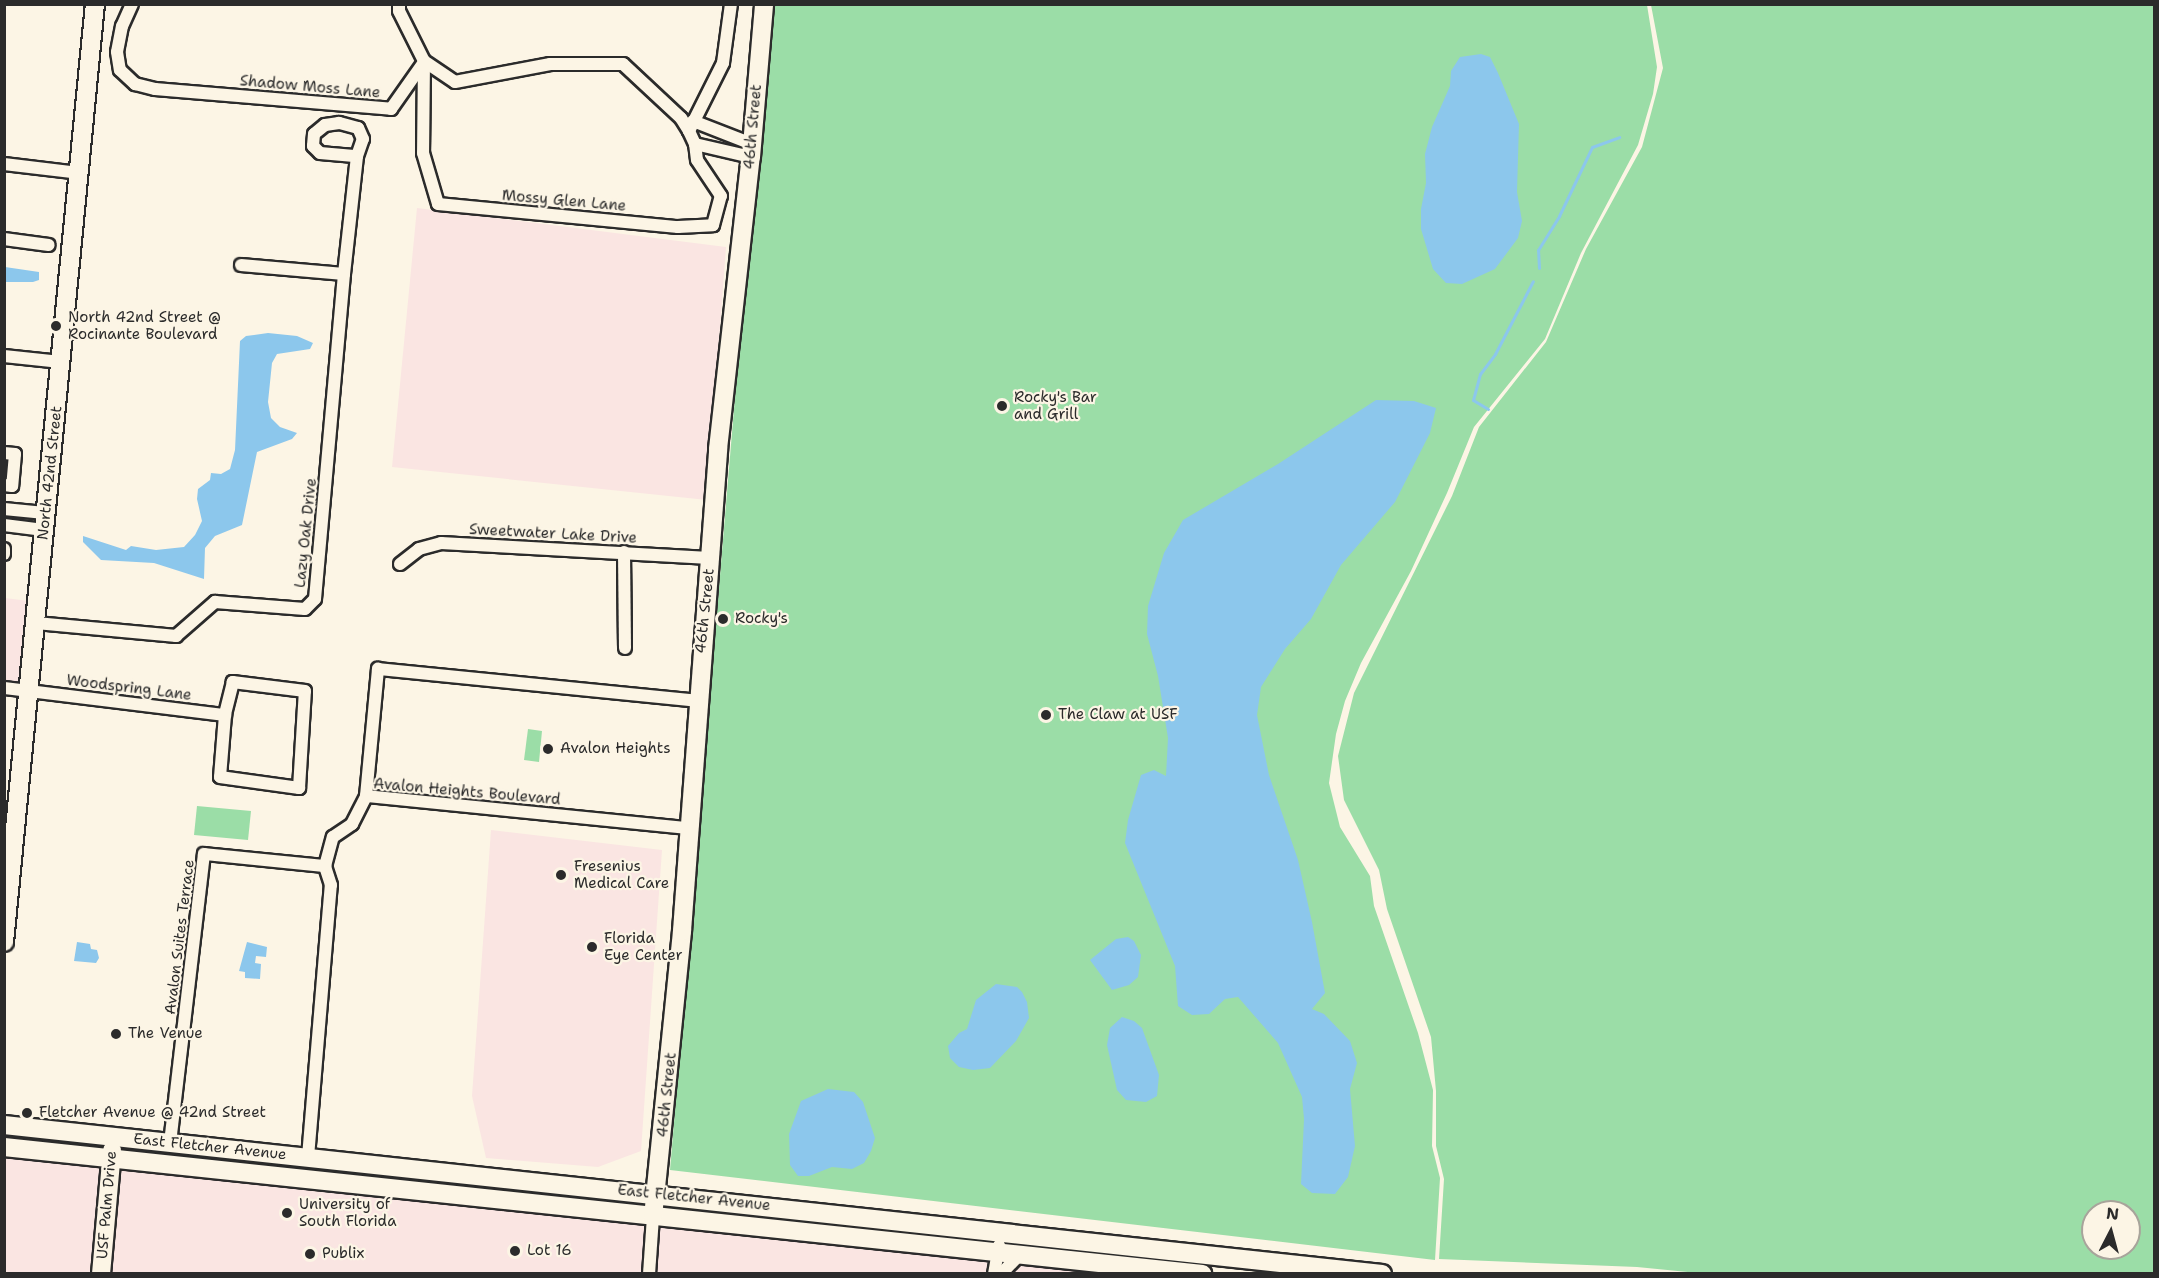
<!DOCTYPE html>
<style>
body{margin:0}
#map{position:relative;width:2159px;height:1278px;overflow:hidden;background:#fcf5e5;font-family:"Shantell Sans",sans-serif}
div>[style]{position:absolute}
.built>*{inset:0;background:#fae5e2}
.green>*{inset:0;background:#9bdda7}
.water>*{inset:0;background:#8cc7ec}
.stream>*{height:3px;margin:-1.5px;padding:0 1.5px;transform-origin:1.5px;border-radius:1.5px;background:#8cc7ec}
.roads{filter:drop-shadow(2px 0 #2b2b2b) drop-shadow(-2px 0 #2b2b2b) drop-shadow(0 2px #2b2b2b) drop-shadow(0 -2px #2b2b2b)}
.street>*{height:12px;margin:-6px;padding:0 6px;transform-origin:6px;border-radius:6px;background:#fcf5e5}
.secondary>*{height:18px;margin:-9px;padding:0 9px;transform-origin:9px;border-radius:9px;background:#fcf5e5}
.dots>*{width:16px;height:16px;translate:-50% -50%;box-sizing:border-box;border:3px solid #fcf5e5;border-radius:50%}
span{translate:-50% -50%;white-space:nowrap;text-align:center;line-height:1.15;-webkit-text-stroke:4.5px #fcf5e5;paint-order:stroke}
.street-label{font-size:15px;color:#2b2b2b}
.poi-label{font-size:15px;color:#2b2b2b}
.left{translate:0 -50%;text-align:left}
.frame{position:absolute;inset:0;border:6px solid #2b2b2b;pointer-events:none}
.north{position:absolute;left:2081px;top:1200px;width:60px;height:60px;box-sizing:border-box;background:#fcf5e5;border:2px solid #a8a49b;border-radius:50%;rotate:6deg;font-size:16px;font-weight:700;line-height:24px;text-align:center;color:#2b2b2b}
.north::after{content:'';display:block;margin:auto;width:21px;height:27px;background:#2b2b2b;clip-path:polygon(50% 0,100% 100%,50% 72%,0 100%)}
</style>
<div id="map">
<div class="built">
<div style="clip-path:polygon(417px 208px,726px 247px,707px 500px,392px 467px)"></div>
<div style="clip-path:polygon(5px 598px,29px 601px,21px 684px,5px 682px)"></div>
<div style="clip-path:polygon(491px 830px,662px 850px,641px 1151px,598px 1167px,486px 1158px,472px 1096px)"></div>
<div style="clip-path:polygon(5px 1153px,1133px 1273px,5px 1273px)"></div>
</div>
<div class="green">
<div style="clip-path:polygon(768px 5px,1647px 5px,1657px 67px,1653px 94px,1638px 145px,1581px 253px,1545px 339px,1474px 427px,1447px 493px,1411px 571px,1361px 663px,1345px 701px,1336px 734px,1329px 783px,1340px 827px,1370px 876px,1374px 906px,1418px 1033px,1433px 1090px,1432px 1146px,1440px 1178px,1435px 1260px,670px 1170px)"></div>
<div style="clip-path:polygon(evenodd,1651px 5px,2154px 5px,2154px 1273px,1708px 1274px,1637px 1267px,1439px 1259px,1444px 1179px,1436px 1146px,1436px 1091px,1431px 1037px,1387px 909px,1379px 870px,1344px 800px,1338px 756px,1354px 693px,1452px 496px,1479px 427px,1546px 342px,1586px 249px,1642px 147px,1663px 68px,1651px 5px,2093px 1212px,2129px 1212px,2129px 1248px,2093px 1248px,2093px 1212px)"></div>
<div style="clip-path:polygon(528px 729px,542px 731px,539px 762px,524px 760px)"></div>
<div style="clip-path:polygon(197px 806px,251px 811px,248px 840px,194px 835px)"></div>
</div>
<div class="water">
<div style="clip-path:polygon(1481px 54px,1490px 57px,1498px 73px,1519px 124px,1517px 192px,1522px 221px,1518px 238px,1495px 269px,1462px 284px,1446px 283px,1433px 269px,1421px 229px,1421px 209px,1426px 183px,1425px 154px,1432px 127px,1450px 86px,1451px 71px,1460px 57px)"></div>
<div style="clip-path:polygon(5px 267px,39px 272px,39px 280px,33px 282px,5px 282px)"></div>
<div style="clip-path:polygon(268px 333px,297px 336px,313px 343px,310px 349px,277px 354px,272px 363px,268px 402px,271px 418px,280px 427px,297px 433px,292px 439px,257px 452px,242px 525px,215px 536px,205px 548px,204px 579px,154px 563px,101px 560px,83px 542px,83px 536px,126px 550px,131px 546px,156px 550px,184px 547px,195px 535px,202px 521px,197px 499px,198px 489px,210px 480px,211px 473px,221px 474px,230px 469px,235px 450px,240px 341px,246px 336px)"></div>
<div style="clip-path:polygon(1376px 400px,1414px 401px,1436px 408px,1430px 433px,1395px 502px,1341px 565px,1311px 619px,1285px 649px,1261px 687px,1257px 715px,1269px 775px,1298px 860px,1312px 922px,1325px 993px,1312px 1009px,1324px 1014px,1350px 1041px,1357px 1063px,1350px 1089px,1355px 1146px,1348px 1177px,1335px 1194px,1312px 1193px,1301px 1184px,1304px 1119px,1302px 1097px,1278px 1043px,1238px 997px,1225px 999px,1209px 1014px,1192px 1015px,1178px 1006px,1175px 966px,1125px 843px,1128px 820px,1141px 775px,1154px 770px,1166px 776px,1168px 738px,1158px 676px,1147px 634px,1148px 606px,1164px 553px,1183px 520px,1278px 464px)"></div>
<div style="clip-path:polygon(1128px 937px,1134px 941px,1141px 955px,1138px 977px,1129px 985px,1112px 990px,1090px 960px,1116px 939px)"></div>
<div style="clip-path:polygon(77px 942px,90px 944px,91px 949px,97px 950px,99px 958px,96px 963px,74px 961px)"></div>
<div style="clip-path:polygon(247px 942px,267px 947px,266px 957px,256px 956px,255px 963px,261px 964px,260px 979px,245px 978px,245px 972px,239px 971px)"></div>
<div style="clip-path:polygon(996px 984px,1017px 987px,1022px 992px,1027px 1002px,1029px 1018px,1016px 1041px,990px 1068px,973px 1070px,959px 1067px,950px 1058px,948px 1046px,959px 1033px,967px 1029px,976px 1000px)"></div>
<div style="clip-path:polygon(1122px 1017px,1134px 1021px,1142px 1028px,1159px 1075px,1157px 1096px,1146px 1102px,1126px 1100px,1117px 1090px,1107px 1045px,1110px 1028px)"></div>
<div style="clip-path:polygon(828px 1089px,854px 1092px,863px 1102px,875px 1138px,871px 1151px,864px 1163px,852px 1169px,832px 1167px,809px 1176px,798px 1176px,790px 1165px,789px 1134px,801px 1101px)"></div>
</div>
<div class="stream">
<div style="left:1539px;top:268px;width:18px;rotate:-93deg"></div>
<div style="left:1538px;top:250px;width:40px;rotate:-58deg"></div>
<div style="left:1559px;top:216px;width:76px;rotate:-64.4deg"></div>
<div style="left:1592px;top:147px;width:29px;rotate:-20deg"></div>
<div style="left:1488px;top:409px;width:17px;rotate:-149deg"></div>
<div style="left:1473px;top:400px;width:27px;rotate:-75deg"></div>
<div style="left:1480px;top:374px;width:25px;rotate:-53deg"></div>
<div style="left:1495px;top:354px;width:82px;rotate:-62.5deg"></div>
</div>
<div class="roads">
<div class="street">
<div style="left:132px;top:4px;width:24px;rotate:114deg"></div>
<div style="left:122px;top:26px;width:26px;rotate:101deg"></div>
<div style="left:117px;top:52px;width:18px;rotate:81deg"></div>
<div style="left:120px;top:70px;width:21px;rotate:43deg"></div>
<div style="left:135px;top:84px;width:21px;rotate:14deg"></div>
<div style="left:155px;top:89px;width:237px;rotate:4.8deg"></div>
<div style="left:391px;top:109px;width:57px;rotate:-54.9deg"></div>
<div style="left:399px;top:4px;width:7px;rotate:90deg"></div>
<div style="left:399px;top:11px;width:56px;rotate:63.4deg"></div>
<div style="left:424px;top:61px;width:92px;rotate:90.6deg"></div>
<div style="left:423px;top:153px;width:53px;rotate:73.6deg"></div>
<div style="left:438px;top:204px;width:241px;rotate:5.5deg"></div>
<div style="left:678px;top:227px;width:35px;rotate:-3deg"></div>
<div style="left:713px;top:225px;width:30px;rotate:-75deg"></div>
<div style="left:721px;top:196px;width:43px;rotate:-123.7deg"></div>
<div style="left:697px;top:160px;width:16px;rotate:-97deg"></div>
<div style="left:695px;top:144px;width:14px;rotate:-115deg"></div>
<div style="left:689px;top:131px;width:76px;rotate:-63.4deg"></div>
<div style="left:723px;top:63px;width:60px;rotate:-82.3deg"></div>
<div style="left:424px;top:61px;width:37px;rotate:34deg"></div>
<div style="left:455px;top:82px;width:97px;rotate:-10.7deg"></div>
<div style="left:550px;top:64px;width:73px"></div>
<div style="left:623px;top:64px;width:79px;rotate:43deg"></div>
<div style="left:681px;top:118px;width:15px;rotate:58deg"></div>
<div style="left:693px;top:121px;width:63px;rotate:21.3deg"></div>
<div style="left:695px;top:144px;width:57px;rotate:13.1deg"></div>
<div style="left:4px;top:164px;width:77px;rotate:6.8deg"></div>
<div style="left:4px;top:239px;width:45px;rotate:7.6deg"></div>
<div style="left:241px;top:265px;width:103px;rotate:5deg"></div>
<div style="left:4px;top:356px;width:57px;rotate:6deg"></div>
<div style="left:4px;top:453px;width:11px;rotate:5deg"></div>
<div style="left:15px;top:454px;width:32px;rotate:95deg"></div>
<div style="left:12px;top:486px;width:8px;rotate:-173deg"></div>
<div style="left:4px;top:509px;width:41px;rotate:5.6deg"></div>
<div style="left:4px;top:525px;width:40px;rotate:7.1deg"></div>
<div style="left:4px;top:549px;width:5px;rotate:90deg"></div>
<div style="left:624px;top:552px;width:96px;rotate:89.4deg"></div>
<div style="left:400px;top:564px;width:24px;rotate:-38deg"></div>
<div style="left:419px;top:549px;width:23px;rotate:-15deg"></div>
<div style="left:441px;top:543px;width:269px;rotate:3.2deg"></div>
<div style="left:36px;top:623px;width:141px;rotate:5.3deg"></div>
<div style="left:176px;top:636px;width:52px;rotate:-41.1deg"></div>
<div style="left:215px;top:602px;width:90px;rotate:4.4deg"></div>
<div style="left:305px;top:609px;width:14px;rotate:-45deg"></div>
<div style="left:315px;top:599px;width:326px;rotate:-84.9deg"></div>
<div style="left:344px;top:274px;width:119px;rotate:-83.7deg"></div>
<div style="left:357px;top:156px;width:18px;rotate:-71deg"></div>
<div style="left:363px;top:139px;width:12px;rotate:-114deg"></div>
<div style="left:358px;top:128px;width:20px;rotate:-165deg"></div>
<div style="left:339px;top:123px;width:14px;rotate:172deg"></div>
<div style="left:325px;top:125px;width:14px;rotate:141deg"></div>
<div style="left:314px;top:134px;width:12px;rotate:95deg"></div>
<div style="left:313px;top:146px;width:10px;rotate:45deg"></div>
<div style="left:320px;top:153px;width:37px;rotate:5deg"></div>
<div style="left:4px;top:688px;width:223px;rotate:7deg"></div>
<div style="left:225px;top:715px;width:62px;rotate:94.6deg"></div>
<div style="left:220px;top:777px;width:80px;rotate:7.9deg"></div>
<div style="left:299px;top:788px;width:97px;rotate:-86.5deg"></div>
<div style="left:305px;top:691px;width:73px;rotate:-172.9deg"></div>
<div style="left:233px;top:682px;width:34px;rotate:104deg"></div>
<div style="left:366px;top:796px;width:128px;rotate:-84.6deg"></div>
<div style="left:378px;top:669px;width:322px;rotate:5.7deg"></div>
<div style="left:170px;top:1143px;width:291px;rotate:-83.3deg"></div>
<div style="left:204px;top:854px;width:122px;rotate:5.7deg"></div>
<div style="left:308px;top:1157px;width:273px;rotate:-85.2deg"></div>
<div style="left:331px;top:885px;width:20px;rotate:-108deg"></div>
<div style="left:325px;top:866px;width:30px;rotate:-75deg"></div>
<div style="left:333px;top:837px;width:23px;rotate:-34deg"></div>
<div style="left:352px;top:824px;width:31px;rotate:-63deg"></div>
<div style="left:366px;top:796px;width:325px;rotate:5.7deg"></div>
<div style="left:649px;top:1274px;width:57px;rotate:-86deg"></div>
<div style="left:994px;top:1274px;width:29px;rotate:-80deg"></div>
<div style="left:1001px;top:1274px;width:28px;rotate:-46deg"></div>
</div>
<div class="secondary">
<div style="left:4px;top:942px;width:942px;rotate:-84.46deg"></div>
<div style="left:4px;top:1125px;width:1386px;rotate:6.17deg"></div>
<div style="left:4px;top:1147px;width:1205px;rotate:6.05deg"></div>
<div style="left:653px;top:1217px;width:287px;rotate:-84.2deg"></div>
<div style="left:682px;top:931px;width:483px;rotate:-85.7deg"></div>
<div style="left:718px;top:449px;width:294px;rotate:-83.6deg"></div>
<div style="left:751px;top:157px;width:154px;rotate:-85.1deg"></div>
<div style="left:101px;top:1274px;width:124px;rotate:-84.9deg"></div>
</div>
</div>
<div class="dots">
<div style="left:56px;top:326px;background:#2b2b2b"></div>
<div style="left:1002px;top:406px;background:#2b2b2b"></div>
<div style="left:723px;top:619px;background:#2b2b2b"></div>
<div style="left:1046px;top:715px;background:#2b2b2b"></div>
<div style="left:548px;top:749px;background:#2b2b2b"></div>
<div style="left:561px;top:875px;background:#2b2b2b"></div>
<div style="left:592px;top:947px;background:#2b2b2b"></div>
<div style="left:116px;top:1034px;background:#2b2b2b"></div>
<div style="left:27px;top:1113px;background:#2b2b2b"></div>
<div style="left:287px;top:1213px;background:#2b2b2b"></div>
<div style="left:515px;top:1251px;background:#2b2b2b"></div>
<div style="left:310px;top:1254px;background:#2b2b2b"></div>
</div>
<div class="street-label">
<span style="left:310px;top:87px;rotate:5deg">Shadow Moss Lane</span>
<span style="left:753px;top:127px;rotate:-85deg">46th Street</span>
<span style="left:564px;top:201px;rotate:5deg">Mossy Glen Lane</span>
<span style="left:50px;top:473px;rotate:-84deg">North 42nd Street</span>
<span style="left:306px;top:533px;rotate:-84deg">Lazy Oak Drive</span>
<span style="left:553px;top:534px;rotate:3deg">Sweetwater Lake Drive</span>
<span style="left:705px;top:611px;rotate:-84deg">46th Street</span>
<span style="left:129px;top:688px;rotate:7deg">Woodspring Lane</span>
<span style="left:467px;top:792px;rotate:5deg">Avalon Heights Boulevard</span>
<span style="left:180px;top:937px;rotate:-83deg">Avalon Suites Terrace</span>
<span style="left:667px;top:1095px;rotate:-84deg">46th Street</span>
<span style="left:210px;top:1147px;rotate:6deg">East Fletcher Avenue</span>
<span style="left:694px;top:1198px;rotate:6deg">East Fletcher Avenue</span>
<span style="left:107px;top:1205px;rotate:-85deg">USF Palm Drive</span>
</div>
<div class="poi-label">
<span class="left" style="left:68px;top:326px">North 42nd Street @<br>Rocinante Boulevard</span>
<span class="left" style="left:1014px;top:406px">Rocky's Bar<br>and Grill</span>
<span class="left" style="left:735px;top:619px">Rocky's</span>
<span class="left" style="left:1058px;top:715px">The Claw at USF</span>
<span class="left" style="left:560px;top:749px">Avalon Heights</span>
<span class="left" style="left:574px;top:875px">Fresenius<br>Medical Care</span>
<span class="left" style="left:604px;top:947px">Florida<br>Eye Center</span>
<span class="left" style="left:128px;top:1034px">The Venue</span>
<span class="left" style="left:39px;top:1113px">Fletcher Avenue @ 42nd Street</span>
<span class="left" style="left:299px;top:1213px">University of<br>South Florida</span>
<span class="left" style="left:527px;top:1251px">Lot 16</span>
<span class="left" style="left:322px;top:1254px">Publix</span>
</div>
<div class="frame"></div>
<div class="north">N</div>
</div>
